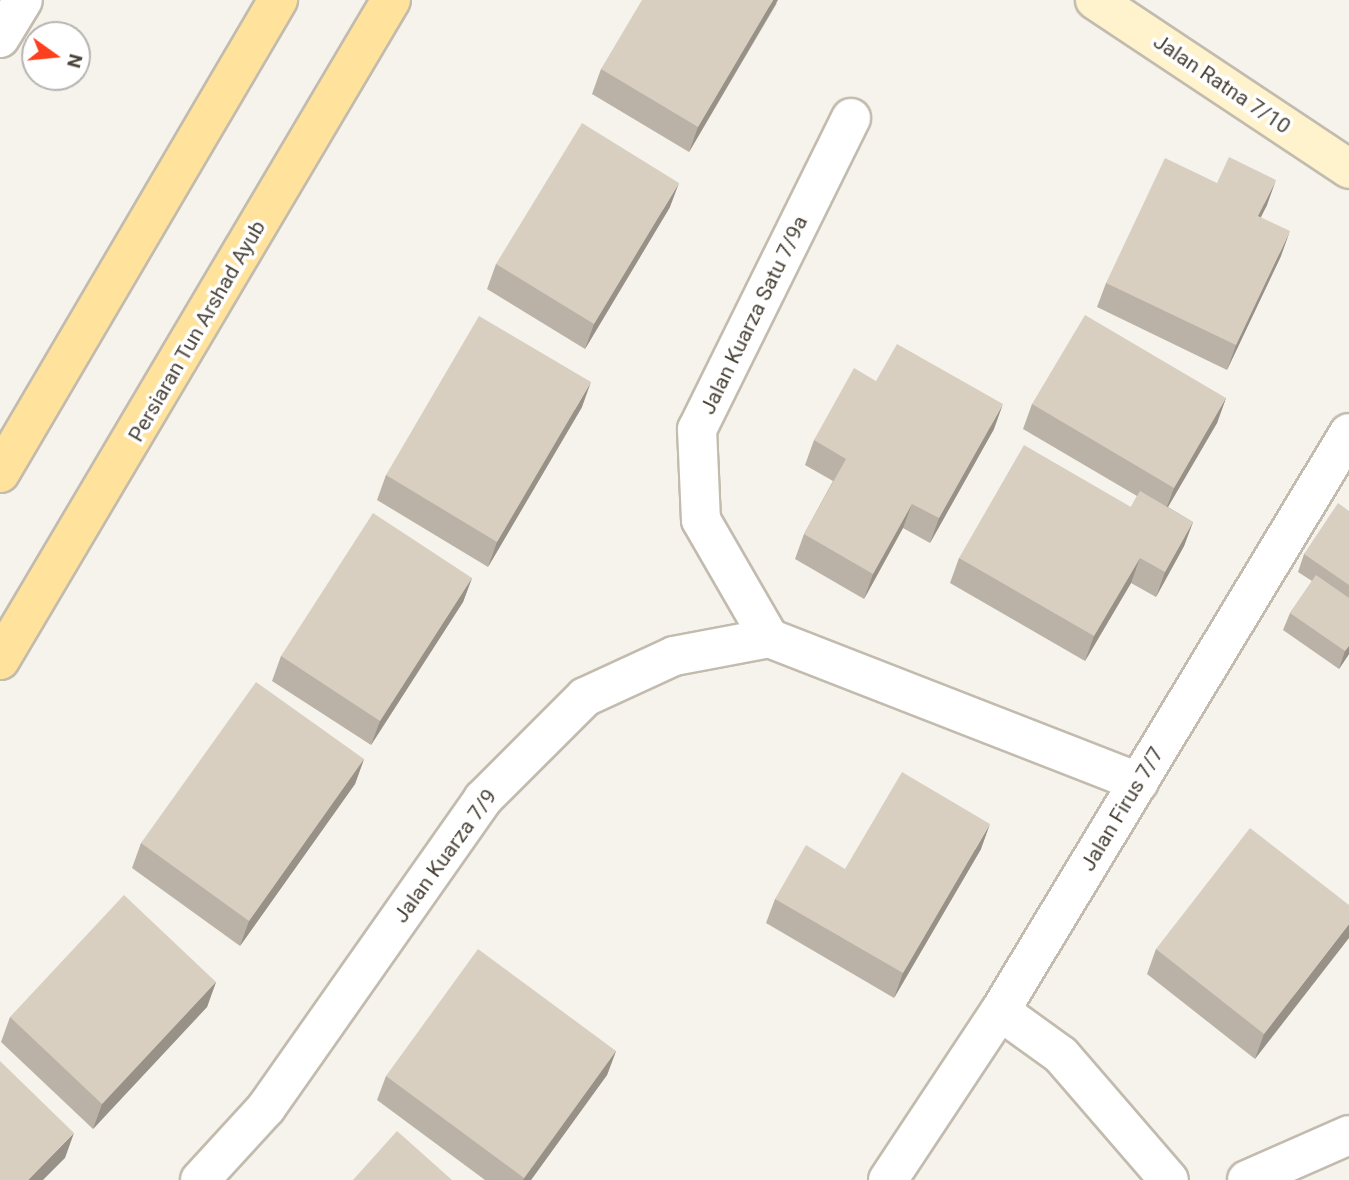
<!DOCTYPE html>
<style>
body{margin:0}
#map{position:relative;width:1349px;height:1180px;overflow:hidden;background:#f6f3ec;font-family:Roboto,sans-serif}
div>[style]{position:absolute}
.roads{filter:drop-shadow(2px 0 #c2bbae) drop-shadow(-2px 0 #c2bbae) drop-shadow(0 2px #c2bbae) drop-shadow(0 -2px #c2bbae)}
.street>*{height:38px;margin:-19px;padding:0 19px;transform-origin:19px;border-radius:19px;background:#fff}
.secondary>*{height:38px;margin:-19px;padding:0 19px;transform-origin:19px;border-radius:19px;background:#fff3cd}
.primary>*{height:38px;margin:-19px;padding:0 19px;transform-origin:19px;border-radius:19px;background:#ffe39c}
.wall>*{inset:0;background:#bab2a6}
.shaded-wall>*{inset:0;background:#979187}
.building>*{inset:0;background:#d8cfc1}
span{translate:-50% -50%;white-space:nowrap;text-align:center;line-height:1.15;-webkit-text-stroke:7px #fff;paint-order:stroke}
.street-label{font-size:21px;color:#4b4439}
.north{position:absolute;left:21px;top:21px;width:70px;height:70px;box-sizing:border-box;background:#fff;border:2px solid #b7b4b0;border-radius:50%;rotate:105deg;font-size:19px;font-weight:700;line-height:28px;text-align:center;color:#4b4439}
.north::after{content:'';display:block;margin:auto;width:24px;height:32px;background:#fc3f1d;clip-path:polygon(50% 0,100% 100%,50% 72%,0 100%)}
</style>
<div id="map">
<div class="roads">
<div class="street">
<div style="left:0;top:38px;width:44px;rotate:-58.8deg"></div>
<div style="left:851px;top:118px;width:347px;rotate:116.3deg"></div>
<div style="left:697px;top:429px;width:91px;rotate:87.5deg"></div>
<div style="left:701px;top:520px;width:136px;rotate:60deg"></div>
<div style="left:769px;top:638px;width:397px;rotate:21.3deg"></div>
<div style="left:1000px;top:1011px;width:75px;rotate:35.8deg"></div>
<div style="left:1061px;top:1055px;width:165px;rotate:49.2deg"></div>
<div style="left:200px;top:1180px;width:98px;rotate:-47.5deg"></div>
<div style="left:266px;top:1108px;width:378px;rotate:-54.9deg"></div>
<div style="left:483px;top:799px;width:144px;rotate:-45deg"></div>
<div style="left:585px;top:697px;width:98px;rotate:-24.7deg"></div>
<div style="left:674px;top:656px;width:97px;rotate:-10.7deg"></div>
<div style="left:888px;top:1180px;width:203px;rotate:-56.5deg"></div>
<div style="left:1000px;top:1011px;width:675px;rotate:-58.88deg"></div>
<div style="left:1247px;top:1180px;width:111px;rotate:-23.8deg"></div>
</div>
<div class="secondary">
<div style="left:1095px;top:0;width:305px;rotate:33.6deg"></div>
</div>
<div class="primary">
<div style="left:0;top:473px;width:549px;rotate:-59.56deg"></div>
<div style="left:0;top:660px;width:767px;rotate:-59.36deg"></div>
</div>
</div>
<div class="wall">
<div style="clip-path:polygon(777px 3px,689px 152px,592px 94px,601px 69px)"></div>
<div style="clip-path:polygon(1217px 183px,1267px 205px,1261px 217px,1281px 256px,1227px 370px,1097px 307px,1106px 283px)"></div>
<div style="clip-path:polygon(670px 207px,585px 349px,487px 289px,496px 264px)"></div>
<div style="clip-path:polygon(876px 381px,994px 429px,930px 543px,903px 528px,864px 599px,795px 559px,804px 534px,833px 481px,805px 465px,814px 440px)"></div>
<div style="clip-path:polygon(1226px 398px,1217px 423px,1168px 507px,1193px 522px,1184px 546px,1156px 597px,1131px 583px,1085px 661px,950px 583px,959px 558px,1131px 507px,1137px 496px,1023px 429px,1032px 404px)"></div>
<div style="clip-path:polygon(582px 407px,488px 567px,377px 500px,386px 475px)"></div>
<div style="clip-path:polygon(1349px 511px,1349px 654px,1339px 669px,1283px 630px,1290px 613px,1312px 581px,1298px 572px,1304px 554px)"></div>
<div style="clip-path:polygon(472px 578px,463px 602px,371px 745px,272px 681px,281px 656px)"></div>
<div style="clip-path:polygon(364px 759px,355px 784px,240px 946px,132px 868px,141px 843px)"></div>
<div style="clip-path:polygon(981px 849px,894px 998px,766px 923px,775px 899px,845px 869px)"></div>
<div style="clip-path:polygon(1349px 905px,1255px 1059px,1147px 974px,1156px 949px)"></div>
<div style="clip-path:polygon(216px 982px,207px 1007px,93px 1129px,1px 1042px,10px 1017px)"></div>
<div style="clip-path:polygon(616px 1051px,607px 1075px,531px 1180px,485px 1180px,377px 1100px,386px 1076px)"></div>
</div>
<div class="shaded-wall">
<div style="clip-path:polygon(773px 0,778px 0,689px 152px,698px 127px)"></div>
<div style="clip-path:polygon(1276px 180px,1267px 205px,1249px 240px,1258px 216px)"></div>
<div style="clip-path:polygon(679px 183px,670px 207px,585px 349px,594px 324px)"></div>
<div style="clip-path:polygon(1290px 231px,1281px 256px,1227px 370px,1236px 345px)"></div>
<div style="clip-path:polygon(591px 382px,582px 407px,488px 567px,497px 542px)"></div>
<div style="clip-path:polygon(1226px 398px,1217px 423px,1165px 512px,1174px 488px)"></div>
<div style="clip-path:polygon(1003px 404px,994px 429px,930px 543px,939px 518px)"></div>
<div style="clip-path:polygon(912px 504px,903px 528px,864px 599px,873px 574px)"></div>
<div style="clip-path:polygon(1193px 522px,1184px 546px,1156px 597px,1165px 572px)"></div>
<div style="clip-path:polygon(1140px 558px,1131px 583px,1085px 661px,1094px 636px)"></div>
<div style="clip-path:polygon(472px 578px,463px 602px,371px 745px,380px 721px)"></div>
<div style="clip-path:polygon(1349px 646px,1349px 654px,1339px 669px,1345px 651px)"></div>
<div style="clip-path:polygon(364px 759px,355px 784px,240px 946px,249px 921px)"></div>
<div style="clip-path:polygon(990px 824px,981px 849px,894px 998px,903px 973px)"></div>
<div style="clip-path:polygon(1349px 924px,1349px 938px,1255px 1059px,1264px 1034px)"></div>
<div style="clip-path:polygon(216px 982px,207px 1007px,93px 1129px,102px 1104px)"></div>
<div style="clip-path:polygon(616px 1051px,607px 1075px,531px 1180px,523px 1180px)"></div>
<div style="clip-path:polygon(74px 1133px,65px 1158px,43px 1180px,28px 1180px)"></div>
</div>
<div class="building">
<div style="clip-path:polygon(642px 0,773px 0,698px 127px,601px 69px)"></div>
<div style="clip-path:polygon(582px 123px,679px 183px,594px 324px,496px 264px)"></div>
<div style="clip-path:polygon(1229px 157px,1276px 180px,1258px 216px,1290px 231px,1236px 345px,1106px 283px,1165px 158px,1217px 183px)"></div>
<div style="clip-path:polygon(1085px 315px,1226px 398px,1174px 488px,1032px 404px)"></div>
<div style="clip-path:polygon(479px 316px,591px 382px,497px 542px,386px 475px)"></div>
<div style="clip-path:polygon(897px 344px,1003px 404px,939px 518px,912px 504px,873px 574px,804px 534px,846px 459px,814px 440px,854px 368px,876px 381px)"></div>
<div style="clip-path:polygon(1024px 445px,1131px 507px,1140px 491px,1193px 522px,1165px 572px,1140px 558px,1094px 636px,959px 558px)"></div>
<div style="clip-path:polygon(1338px 503px,1349px 511px,1349px 585px,1304px 554px)"></div>
<div style="clip-path:polygon(373px 513px,472px 578px,380px 721px,281px 656px)"></div>
<div style="clip-path:polygon(1316px 575px,1349px 598px,1349px 646px,1345px 651px,1290px 613px)"></div>
<div style="clip-path:polygon(256px 682px,364px 759px,249px 921px,141px 843px)"></div>
<div style="clip-path:polygon(902px 772px,990px 824px,903px 973px,775px 899px,806px 845px,845px 869px)"></div>
<div style="clip-path:polygon(1250px 828px,1349px 905px,1349px 924px,1264px 1034px,1156px 949px)"></div>
<div style="clip-path:polygon(124px 895px,216px 982px,102px 1104px,10px 1017px)"></div>
<div style="clip-path:polygon(478px 949px,616px 1051px,524px 1178px,386px 1076px)"></div>
<div style="clip-path:polygon(0 1061px,74px 1133px,28px 1180px,0 1180px)"></div>
<div style="clip-path:polygon(397px 1131px,452px 1180px,353px 1180px)"></div>
</div>
<div class="street-label">
<span style="left:1222px;top:84px;rotate:34deg">Jalan Ratna 7/10</span>
<span style="left:754px;top:315px;rotate:-64deg">Jalan Kuarza Satu 7/9a</span>
<span style="left:197px;top:331px;rotate:-60deg">Persiaran Tun Arshad Ayub</span>
<span style="left:1122px;top:809px;rotate:-59deg">Jalan Firus 7/7</span>
<span style="left:445px;top:856px;rotate:-54deg">Jalan Kuarza 7/9</span>
</div>
<div class="north">N</div>
</div>
